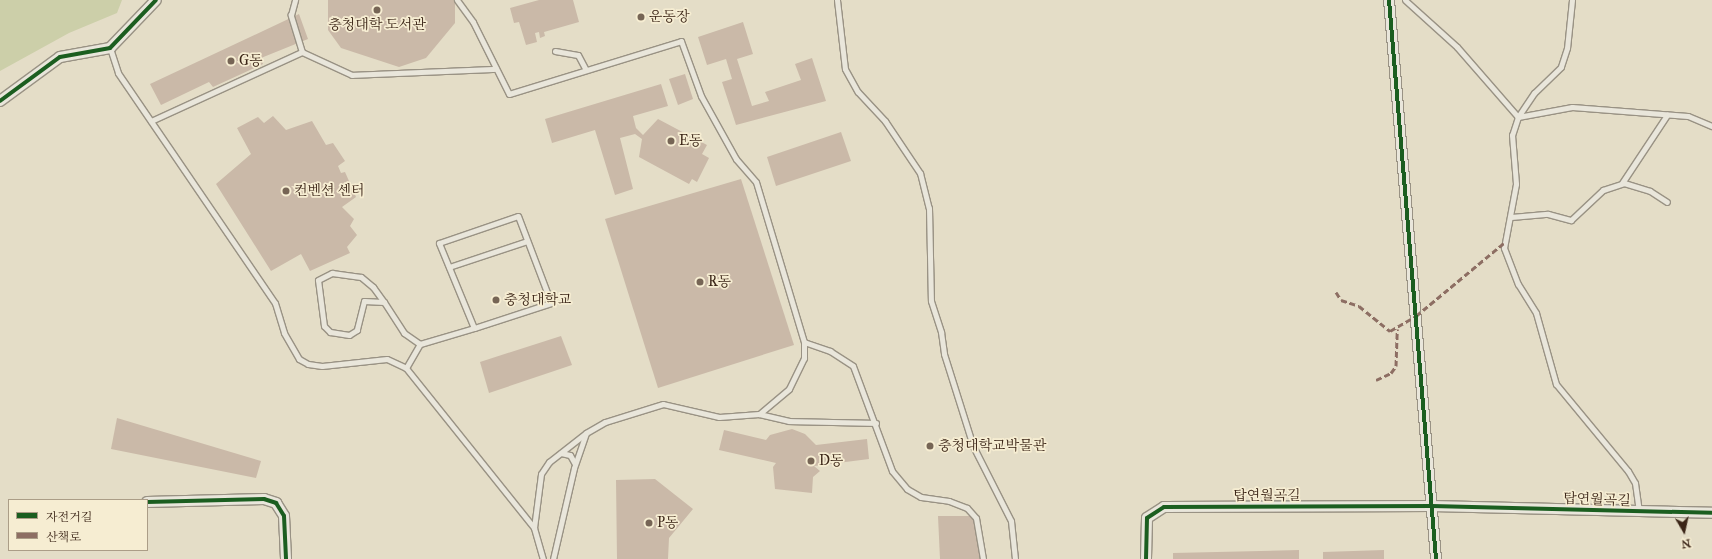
<!DOCTYPE html>
<meta charset="utf-8">
<style>
body{margin:0}
#map{position:relative;width:1712px;height:559px;overflow:hidden;background:#e4ddc7;font-family:"IM FELL Great Primer","Noto Serif KR",serif}
div>[style]{position:absolute}
.green>*{inset:0;background:#cccfa9}
.building>*{inset:0;background:#cab9a8}
.roads{filter:drop-shadow(1px 0 #999284) drop-shadow(-1px 0 #999284) drop-shadow(0 1px #999284) drop-shadow(0 -1px #999284)}
.service>*{height:5px;margin:-2.5px;padding:0 2.5px;transform-origin:2.5px;border-radius:2.5px;background:#e9e6db}
.minor>*{height:10px;margin:-5px;padding:0 5px;transform-origin:5px;border-radius:5px;background:#e9e6db}
.quiet>*{height:3px;margin-top:-1.5px;transform-origin:0;background:repeating-linear-gradient(90deg,#8d6e63 0 6px,transparent 0 9px)}
.cycleway>*{height:4px;margin:-2px;padding:0 2px;transform-origin:2px;border-radius:2px;background:#1b5e20}
.dots>*{width:11px;height:11px;translate:-50% -50%;box-sizing:border-box;border:2px solid #f6edd2;border-radius:50%}
span{translate:-50% -50%;white-space:nowrap;text-align:center;line-height:1.15;-webkit-text-stroke:3.5px #f6edd2;paint-order:stroke}
.poi-label{font-size:14px;color:#3b2517}
.left{translate:0 -50%;text-align:left}
.street-label{font-size:14px;color:#3b2517}
.legend{position:absolute;left:8px;top:499px;width:140px;height:52px;box-sizing:border-box;background:#f6edd2;border:1px solid #ab9d87;margin:0;padding:5px 7px;list-style:none;font-size:12px;color:#3b2517}
.legend li{display:flex;align-items:center;gap:8px;height:20px}
.legend b{width:20px;border:1px solid #ab9d87}
.north{position:absolute;left:1664px;top:511px;width:40px;height:40px;-webkit-text-stroke:3px #f6edd2;paint-order:stroke;rotate:171deg;font-size:11px;font-weight:700;line-height:16px;text-align:center;color:#3b2517}
.north::after{content:'';display:block;margin:auto;width:14px;height:18px;background:#3b2517;clip-path:polygon(50% 0,100% 100%,50% 72%,0 100%)}
</style>
<div id="map">
<div class="green">
<div style="clip-path:polygon(0 0,122px 0,117px 13px,69px 33px,0 71px)"></div>
</div>
<div class="building">
<div style="clip-path:polygon(328px 0,455px 0,455px 23px,426px 58px,399px 67px,341px 48px,328px 30px)"></div>
<div style="clip-path:polygon(539px 0,573px 0,579px 22px,544px 32px,545px 36px,540px 38px,539px 32px,535px 33px,537px 42px,526px 45px,519px 22px,514px 23px,510px 8px)"></div>
<div style="clip-path:polygon(299px 14px,308px 39px,261px 58px,263px 64px,213px 87px,209px 82px,161px 105px,150px 84px)"></div>
<div style="clip-path:polygon(743px 22px,753px 54px,737px 59px,752px 106px,769px 101px,765px 92px,801px 80px,795px 64px,812px 58px,826px 101px,736px 125px,722px 82px,732px 79px,726px 59px,707px 65px,698px 37px)"></div>
<div style="clip-path:polygon(685px 74px,693px 99px,678px 105px,669px 79px)"></div>
<div style="clip-path:polygon(661px 84px,668px 106px,633px 116px,636px 128px,643px 135px,658px 119px,707px 145px,702px 154px,709px 158px,697px 182px,692px 179px,689px 184px,639px 157px,642px 139px,635px 134px,620px 138px,633px 189px,615px 195px,595px 130px,552px 143px,545px 119px)"></div>
<div style="clip-path:polygon(273px 116px,286px 130px,312px 121px,326px 145px,333px 143px,345px 161px,338px 166px,341px 173px,345px 172px,356px 197px,342px 207px,354px 219px,350px 226px,357px 235px,347px 247px,350px 253px,310px 271px,301px 254px,271px 271px,216px 184px,251px 154px,237px 128px,258px 117px,264px 123px)"></div>
<div style="clip-path:polygon(841px 132px,851px 161px,776px 186px,767px 157px)"></div>
<div style="clip-path:polygon(741px 179px,794px 345px,658px 388px,605px 219px)"></div>
<div style="clip-path:polygon(561px 336px,572px 365px,489px 393px,480px 362px)"></div>
<div style="clip-path:polygon(117px 418px,261px 461px,256px 478px,111px 449px)"></div>
<div style="clip-path:polygon(792px 429px,805px 434px,816px 445px,867px 439px,869px 459px,814px 466px,820px 471px,813px 477px,812px 493px,775px 489px,773px 467px,776px 463px,719px 450px,724px 430px,766px 440px,770px 435px)"></div>
<div style="clip-path:polygon(655px 479px,693px 509px,669px 538px,668px 559px,617px 559px,616px 480px)"></div>
<div style="clip-path:polygon(938px 516px,980px 516px,982px 559px,940px 559px)"></div>
<div style="clip-path:polygon(1299px 550px,1299px 559px,1173px 559px,1173px 553px)"></div>
<div style="clip-path:polygon(1384px 550px,1384px 559px,1323px 559px,1323px 552px)"></div>
</div>
<div class="roads">
<div class="service">
<div style="left:457px;top:0;width:27px;rotate:54deg"></div>
<div style="left:473px;top:22px;width:80px;rotate:63.4deg"></div>
<div style="left:509px;top:94px;width:180px;rotate:-17.1deg"></div>
<div style="left:681px;top:41px;width:59px;rotate:70deg"></div>
<div style="left:701px;top:96px;width:72px;rotate:60.9deg"></div>
<div style="left:736px;top:159px;width:30px;rotate:49deg"></div>
<div style="left:756px;top:182px;width:167px;rotate:73.3deg"></div>
<div style="left:804px;top:342px;width:16px;rotate:90deg"></div>
<div style="left:804px;top:358px;width:34px;rotate:116deg"></div>
<div style="left:789px;top:389px;width:39px;rotate:140deg"></div>
<div style="left:759px;top:414px;width:40px;rotate:175.7deg"></div>
<div style="left:719px;top:417px;width:57px;rotate:-166.9deg"></div>
<div style="left:663px;top:404px;width:61px;rotate:162.8deg"></div>
<div style="left:605px;top:422px;width:22px;rotate:150deg"></div>
<div style="left:586px;top:433px;width:47px;rotate:141.9deg"></div>
<div style="left:549px;top:462px;width:14px;rotate:124deg"></div>
<div style="left:541px;top:474px;width:54px;rotate:97.4deg"></div>
<div style="left:837px;top:0;width:69px;rotate:83.4deg"></div>
<div style="left:845px;top:69px;width:26px;rotate:61deg"></div>
<div style="left:858px;top:92px;width:40px;rotate:47deg"></div>
<div style="left:885px;top:121px;width:63px;rotate:56.1deg"></div>
<div style="left:920px;top:173px;width:36px;rotate:76deg"></div>
<div style="left:929px;top:208px;width:93px;rotate:88.8deg"></div>
<div style="left:931px;top:301px;width:33px;rotate:72deg"></div>
<div style="left:941px;top:332px;width:22px;rotate:82deg"></div>
<div style="left:944px;top:354px;width:96px;rotate:72.5deg"></div>
<div style="left:973px;top:446px;width:84px;rotate:63.1deg"></div>
<div style="left:1011px;top:521px;width:38px;rotate:84deg"></div>
<div style="left:1405px;top:0;width:70px;rotate:42.1deg"></div>
<div style="left:1457px;top:47px;width:93px;rotate:48.9deg"></div>
<div style="left:1518px;top:117px;width:55px;rotate:-10.5deg"></div>
<div style="left:1572px;top:107px;width:116px;rotate:4.4deg"></div>
<div style="left:1688px;top:116px;width:26px;rotate:23deg"></div>
<div style="left:1572px;top:0;width:48px;rotate:95.9deg"></div>
<div style="left:1567px;top:48px;width:20px;rotate:108deg"></div>
<div style="left:1561px;top:67px;width:37px;rotate:136deg"></div>
<div style="left:1534px;top:93px;width:29px;rotate:124deg"></div>
<div style="left:1518px;top:117px;width:19px;rotate:108deg"></div>
<div style="left:1512px;top:135px;width:49px;rotate:85.3deg"></div>
<div style="left:1516px;top:184px;width:65px;rotate:100.6deg"></div>
<div style="left:1504px;top:248px;width:39px;rotate:69deg"></div>
<div style="left:1518px;top:284px;width:34px;rotate:58deg"></div>
<div style="left:1536px;top:313px;width:74px;rotate:74.3deg"></div>
<div style="left:1556px;top:384px;width:113px;rotate:50.4deg"></div>
<div style="left:1628px;top:471px;width:14px;rotate:60deg"></div>
<div style="left:1635px;top:483px;width:28px;rotate:82deg"></div>
<div style="left:110px;top:48px;width:26px;rotate:72deg"></div>
<div style="left:118px;top:73px;width:278px;rotate:55.7deg"></div>
<div style="left:275px;top:303px;width:31px;rotate:73deg"></div>
<div style="left:284px;top:333px;width:30px;rotate:60deg"></div>
<div style="left:299px;top:359px;width:10px;rotate:29deg"></div>
<div style="left:308px;top:364px;width:14px;rotate:8deg"></div>
<div style="left:322px;top:366px;width:65px;rotate:-6.1deg"></div>
<div style="left:387px;top:359px;width:21px;rotate:25deg"></div>
<div style="left:406px;top:368px;width:205px;rotate:51.3deg"></div>
<div style="left:534px;top:528px;width:32px;rotate:74deg"></div>
<div style="left:555px;top:51px;width:23px;rotate:10deg"></div>
<div style="left:578px;top:55px;width:17px;rotate:62deg"></div>
<div style="left:302px;top:52px;width:55px;rotate:24.7deg"></div>
<div style="left:352px;top:75px;width:144px;rotate:-2.4deg"></div>
<div style="left:151px;top:121px;width:166px;rotate:-24.6deg"></div>
<div style="left:302px;top:52px;width:39px;rotate:-107deg"></div>
<div style="left:291px;top:15px;width:16px;rotate:-75deg"></div>
<div style="left:1622px;top:183px;width:82px;rotate:-56.5deg"></div>
<div style="left:1511px;top:217px;width:37px;rotate:-5deg"></div>
<div style="left:1548px;top:214px;width:24px;rotate:15deg"></div>
<div style="left:1571px;top:220px;width:44px;rotate:-43.2deg"></div>
<div style="left:1603px;top:190px;width:22px;rotate:-18deg"></div>
<div style="left:1624px;top:183px;width:27px;rotate:17deg"></div>
<div style="left:1650px;top:191px;width:20px;rotate:33deg"></div>
<div style="left:449px;top:267px;width:82px;rotate:-18.4deg"></div>
<div style="left:384px;top:302px;width:20px;rotate:-177deg"></div>
<div style="left:364px;top:301px;width:30px;rotate:104deg"></div>
<div style="left:357px;top:330px;width:9px;rotate:148deg"></div>
<div style="left:349px;top:335px;width:19px;rotate:-171deg"></div>
<div style="left:330px;top:332px;width:8px;rotate:-135deg"></div>
<div style="left:324px;top:326px;width:46px;rotate:-97.4deg"></div>
<div style="left:318px;top:280px;width:16px;rotate:-27deg"></div>
<div style="left:332px;top:273px;width:29px;rotate:8deg"></div>
<div style="left:361px;top:277px;width:16px;rotate:40deg"></div>
<div style="left:373px;top:287px;width:19px;rotate:54deg"></div>
<div style="left:384px;top:302px;width:37px;rotate:57deg"></div>
<div style="left:404px;top:333px;width:19px;rotate:35deg"></div>
<div style="left:804px;top:342px;width:28px;rotate:19deg"></div>
<div style="left:830px;top:351px;width:27px;rotate:33deg"></div>
<div style="left:853px;top:366px;width:112px;rotate:69.6deg"></div>
<div style="left:892px;top:471px;width:23px;rotate:50deg"></div>
<div style="left:907px;top:489px;width:16px;rotate:30deg"></div>
<div style="left:921px;top:497px;width:28px;rotate:8deg"></div>
<div style="left:949px;top:501px;width:19px;rotate:21deg"></div>
<div style="left:967px;top:508px;width:13px;rotate:48deg"></div>
<div style="left:976px;top:518px;width:42px;rotate:80.3deg"></div>
<div style="left:406px;top:368px;width:28px;rotate:-60deg"></div>
<div style="left:420px;top:344px;width:56px;rotate:-16.5deg"></div>
<div style="left:474px;top:328px;width:92px;rotate:-112.4deg"></div>
<div style="left:439px;top:243px;width:83px;rotate:-18.9deg"></div>
<div style="left:518px;top:216px;width:93px;rotate:69.2deg"></div>
<div style="left:551px;top:303px;width:81px;rotate:162deg"></div>
<div style="left:759px;top:414px;width:31px;rotate:13deg"></div>
<div style="left:789px;top:421px;width:87px;rotate:1.3deg"></div>
<div style="left:561px;top:453px;width:9px;rotate:13deg"></div>
<div style="left:570px;top:455px;width:10px;rotate:61deg"></div>
<div style="left:553px;top:559px;width:93px;rotate:-77deg"></div>
<div style="left:574px;top:468px;width:36px;rotate:-71deg"></div>
</div>
<div class="minor">
<div style="left:1389px;top:0;width:561px;rotate:85.19deg"></div>
<div style="left:0;top:101px;width:74px;rotate:-36.3deg"></div>
<div style="left:60px;top:57px;width:51px;rotate:-10.2deg"></div>
<div style="left:110px;top:48px;width:66px;rotate:-46.2deg"></div>
<div style="left:147px;top:502px;width:117px;rotate:-1.5deg"></div>
<div style="left:264px;top:499px;width:13px;rotate:18deg"></div>
<div style="left:276px;top:503px;width:15px;rotate:58deg"></div>
<div style="left:284px;top:516px;width:43px;rotate:87.3deg"></div>
<div style="left:1146px;top:559px;width:41px;rotate:-88.6deg"></div>
<div style="left:1147px;top:518px;width:20px;rotate:-33deg"></div>
<div style="left:1164px;top:507px;width:268px;rotate:-0.2deg"></div>
<div style="left:1432px;top:506px;width:280px;rotate:1.4deg"></div>
</div>
</div>
<div class="quiet">
<div style="left:1336px;top:292px;width:9px;rotate:58deg"></div>
<div style="left:1341px;top:300px;width:19px;rotate:18deg"></div>
<div style="left:1359px;top:306px;width:40px;rotate:39deg"></div>
<div style="left:1390px;top:331px;width:30px;rotate:-30deg"></div>
<div style="left:1416px;top:316px;width:114px;rotate:-39.7deg"></div>
<div style="left:1376px;top:380px;width:17px;rotate:-25deg"></div>
<div style="left:1391px;top:373px;width:9px;rotate:-54deg"></div>
<div style="left:1396px;top:366px;width:37px;rotate:-88deg"></div>
</div>
<div class="cycleway">
<div style="left:1389px;top:0;width:561px;rotate:85.19deg"></div>
<div style="left:0;top:101px;width:74px;rotate:-36.3deg"></div>
<div style="left:60px;top:57px;width:51px;rotate:-10.2deg"></div>
<div style="left:110px;top:48px;width:66px;rotate:-46.2deg"></div>
<div style="left:147px;top:502px;width:117px;rotate:-1.5deg"></div>
<div style="left:264px;top:499px;width:13px;rotate:18deg"></div>
<div style="left:276px;top:503px;width:15px;rotate:58deg"></div>
<div style="left:284px;top:516px;width:43px;rotate:87.3deg"></div>
<div style="left:1146px;top:559px;width:41px;rotate:-88.6deg"></div>
<div style="left:1147px;top:518px;width:20px;rotate:-33deg"></div>
<div style="left:1164px;top:507px;width:268px;rotate:-0.2deg"></div>
<div style="left:1432px;top:506px;width:280px;rotate:1.4deg"></div>
</div>
<div class="dots">
<div style="left:377px;top:10px;background:#766555"></div>
<div style="left:641px;top:17px;background:#766555"></div>
<div style="left:231px;top:61px;background:#766555"></div>
<div style="left:671px;top:141px;background:#766555"></div>
<div style="left:286px;top:191px;background:#766555"></div>
<div style="left:700px;top:282px;background:#766555"></div>
<div style="left:496px;top:300px;background:#766555"></div>
<div style="left:930px;top:446px;background:#766555"></div>
<div style="left:811px;top:461px;background:#766555"></div>
<div style="left:649px;top:523px;background:#766555"></div>
</div>
<div class="poi-label">
<span class="left" style="left:649px;top:17px">운동장</span>
<span style="left:377px;top:25px">충청대학 도서관</span>
<span class="left" style="left:239px;top:61px">G동</span>
<span class="left" style="left:679px;top:141px">E동</span>
<span class="left" style="left:294px;top:191px">컨벤션 센터</span>
<span class="left" style="left:708px;top:282px">R동</span>
<span class="left" style="left:504px;top:300px">충청대학교</span>
<span class="left" style="left:938px;top:446px">충청대학교박물관</span>
<span class="left" style="left:819px;top:461px">D동</span>
<span class="left" style="left:657px;top:523px">P동</span>
</div>
<div class="street-label">
<span style="left:1267px;top:496px">탑연월곡길</span>
<span style="left:1597px;top:500px;rotate:2deg">탑연월곡길</span>
</div>
<ul class="legend">
<li><b style="height:5px;background:#1b5e20"></b>자전거길</li>
<li><b style="height:5px;background:#8d6e63"></b>산책로</li>
</ul>
<div class="north">N</div>
</div>
